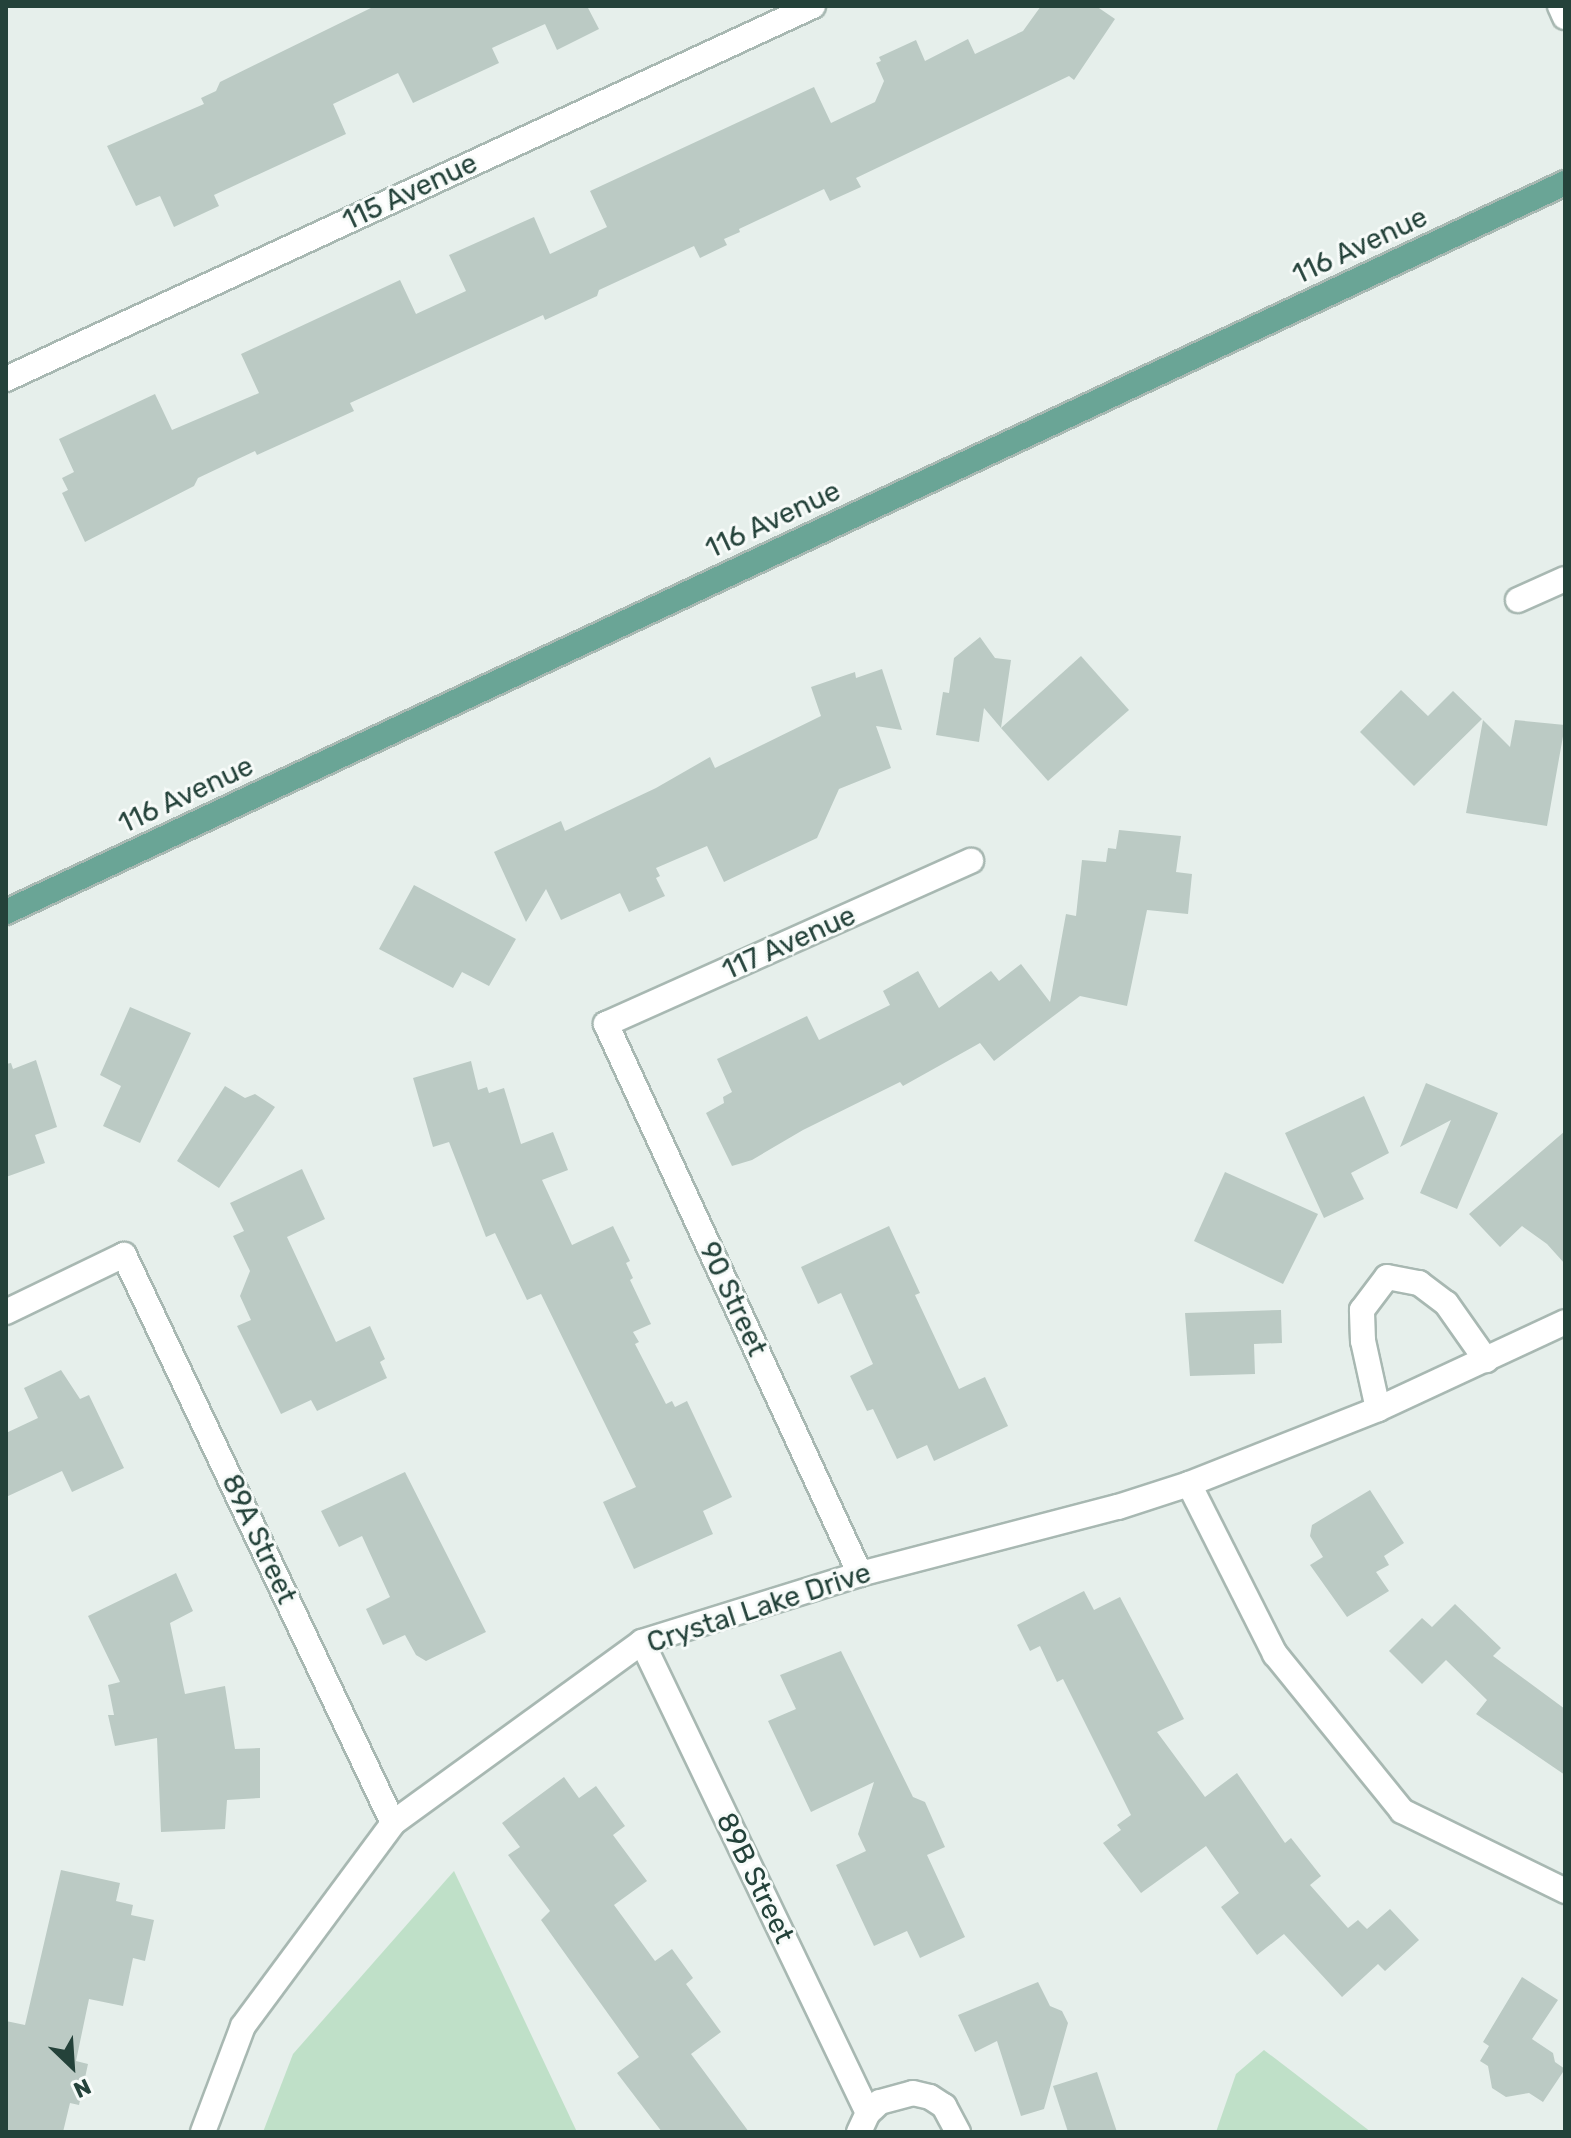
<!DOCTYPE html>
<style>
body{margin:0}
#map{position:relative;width:1571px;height:2138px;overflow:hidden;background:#e6efeb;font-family:Rubik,sans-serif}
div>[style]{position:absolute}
.green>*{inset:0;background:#bfe0c8}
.building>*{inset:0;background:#bbcac4}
.roads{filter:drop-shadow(2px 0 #a8b8b2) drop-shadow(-2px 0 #a8b8b2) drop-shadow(0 2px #a8b8b2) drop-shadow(0 -2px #a8b8b2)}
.minor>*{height:24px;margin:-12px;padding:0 12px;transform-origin:12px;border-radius:12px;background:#fff}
.major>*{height:24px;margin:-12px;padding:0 12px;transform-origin:12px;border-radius:12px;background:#6aa596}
span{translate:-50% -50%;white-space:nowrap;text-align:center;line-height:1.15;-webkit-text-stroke:6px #f7fbf9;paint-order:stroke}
.street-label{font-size:28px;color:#24423a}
.frame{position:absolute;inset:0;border:8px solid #24423a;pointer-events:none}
.north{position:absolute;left:32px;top:2026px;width:80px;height:80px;-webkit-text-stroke:6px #f7fbf9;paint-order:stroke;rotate:155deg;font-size:22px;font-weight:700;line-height:32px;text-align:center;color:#24423a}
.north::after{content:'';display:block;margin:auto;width:28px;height:36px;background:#24423a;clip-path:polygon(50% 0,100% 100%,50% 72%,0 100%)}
</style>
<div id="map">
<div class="green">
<div style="clip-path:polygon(454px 1871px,577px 2132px,263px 2132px,293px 2054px)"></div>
<div style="clip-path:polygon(1264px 2050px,1371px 2132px,1216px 2132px,1236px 2074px)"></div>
</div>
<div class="building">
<div style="clip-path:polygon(375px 6px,587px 6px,599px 29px,557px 50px,545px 24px,492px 48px,499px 63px,413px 103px,398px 73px,333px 104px,346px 134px,214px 195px,219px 206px,174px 227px,160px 196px,136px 206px,107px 146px,204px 104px,201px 98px,216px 91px,220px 82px)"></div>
<div style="clip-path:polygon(1041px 6px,1096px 6px,1115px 19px,1074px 80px,1069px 76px,856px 178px,861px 187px,830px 201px,824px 189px,739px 229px,740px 232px,724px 239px,727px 245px,700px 258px,694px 246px,599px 290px,597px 296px,545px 320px,543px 315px,350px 403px,354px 411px,257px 455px,255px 451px,198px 478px,194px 486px,85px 542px,62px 493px,68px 490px,62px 478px,74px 472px,59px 439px,155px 394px,172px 430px,259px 393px,241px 354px,400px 280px,416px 314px,466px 291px,449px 255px,534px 217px,550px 254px,607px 227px,590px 191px,814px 87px,831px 123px,875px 102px,884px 81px,876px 63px,881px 61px,879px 57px,916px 40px,925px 61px,968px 39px,975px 54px,1023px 31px)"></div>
<div style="clip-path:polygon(980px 637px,995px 658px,1011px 660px,1001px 728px,984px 708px,979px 742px,936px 735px,943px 692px,949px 693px,954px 658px)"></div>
<div style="clip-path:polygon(1081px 656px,1129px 710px,1048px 781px,1001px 728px)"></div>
<div style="clip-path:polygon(882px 669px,902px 730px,876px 726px,891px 768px,839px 789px,817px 838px,724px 882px,707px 846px,656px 868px,660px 876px,656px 878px,665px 896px,629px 912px,620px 893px,561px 920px,546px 889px,526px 922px,494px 852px,561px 821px,565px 831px,656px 788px,710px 757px,715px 768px,821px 716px,811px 687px,855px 672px,856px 678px)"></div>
<div style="clip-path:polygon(1401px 690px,1428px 716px,1453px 691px,1482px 719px,1414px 786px,1360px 732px)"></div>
<div style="clip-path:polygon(1483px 720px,1510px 747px,1515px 720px,1565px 725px,1547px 826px,1466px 813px)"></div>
<div style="clip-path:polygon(1119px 830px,1181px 836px,1176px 872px,1192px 874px,1188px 914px,1147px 910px,1127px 1006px,1080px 996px,994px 1061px,980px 1043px,903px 1086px,900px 1082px,803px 1130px,752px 1160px,732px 1166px,706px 1113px,724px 1103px,723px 1097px,732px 1092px,717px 1059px,807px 1016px,819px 1040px,890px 1005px,883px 991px,918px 971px,939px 1008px,991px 971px,999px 981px,1021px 964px,1050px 1002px,1066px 914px,1076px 916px,1082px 860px,1106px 862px,1108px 848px,1116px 849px)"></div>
<div style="clip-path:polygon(414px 885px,516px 939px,489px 986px,462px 972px,453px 988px,379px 949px)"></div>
<div style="clip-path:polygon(130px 1007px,191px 1033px,140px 1143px,103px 1126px,121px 1086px,100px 1075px)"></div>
<div style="clip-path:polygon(36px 1060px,57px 1127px,35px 1135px,45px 1163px,6px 1177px,6px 1064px,11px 1063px,13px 1069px)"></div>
<div style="clip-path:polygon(471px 1061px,478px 1090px,487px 1087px,489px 1093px,504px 1088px,521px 1144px,553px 1132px,568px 1170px,542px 1180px,572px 1245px,613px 1226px,630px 1261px,626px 1263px,633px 1278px,630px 1280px,651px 1324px,633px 1332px,639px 1342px,635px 1344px,666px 1404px,672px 1401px,675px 1407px,687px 1401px,732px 1497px,703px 1511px,713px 1534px,634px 1569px,603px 1502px,636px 1487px,541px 1294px,527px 1300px,495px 1233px,486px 1237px,449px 1142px,433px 1147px,413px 1078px)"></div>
<div style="clip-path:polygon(1426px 1083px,1498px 1113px,1457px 1209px,1420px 1193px,1451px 1120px,1400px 1147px)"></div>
<div style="clip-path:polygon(225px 1086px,245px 1098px,255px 1094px,275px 1107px,219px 1188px,177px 1161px)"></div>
<div style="clip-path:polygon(1364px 1096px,1389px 1153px,1351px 1173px,1364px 1199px,1324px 1218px,1285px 1133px)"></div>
<div style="clip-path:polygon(1565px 1131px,1565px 1264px,1547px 1244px,1522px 1226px,1500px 1247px,1469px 1214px)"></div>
<div style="clip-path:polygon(302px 1169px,325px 1219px,287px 1237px,336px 1342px,370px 1326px,385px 1359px,380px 1362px,387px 1378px,317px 1411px,311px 1400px,281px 1414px,237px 1326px,251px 1320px,240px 1296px,250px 1271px,233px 1236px,244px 1231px,230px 1203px)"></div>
<div style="clip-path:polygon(1225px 1172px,1318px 1214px,1283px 1284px,1194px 1241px)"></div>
<div style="clip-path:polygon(889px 1226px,920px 1293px,915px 1295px,959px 1389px,985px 1377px,1008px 1426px,934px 1461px,927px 1445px,897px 1459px,873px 1409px,867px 1411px,850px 1376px,873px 1364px,841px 1293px,818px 1304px,801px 1267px)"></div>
<div style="clip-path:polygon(1281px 1310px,1282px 1343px,1254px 1344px,1255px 1374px,1190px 1376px,1185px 1313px)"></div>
<div style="clip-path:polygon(61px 1370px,80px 1399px,89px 1395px,124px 1468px,72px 1492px,62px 1471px,6px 1497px,6px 1433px,38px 1418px,24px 1388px)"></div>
<div style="clip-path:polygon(405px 1472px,486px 1632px,426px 1661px,416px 1655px,405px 1635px,383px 1645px,366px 1609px,390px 1597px,362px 1536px,339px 1547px,321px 1511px)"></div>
<div style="clip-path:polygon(1370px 1490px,1404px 1543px,1384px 1556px,1389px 1565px,1376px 1572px,1389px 1591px,1347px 1617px,1310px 1565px,1323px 1557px,1310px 1536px,1312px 1525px)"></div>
<div style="clip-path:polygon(176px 1573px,193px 1611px,170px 1623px,185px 1694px,225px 1686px,235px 1749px,260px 1748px,260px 1798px,227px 1800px,225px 1829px,161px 1832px,157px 1738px,115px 1746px,108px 1715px,114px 1715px,108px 1685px,120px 1682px,88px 1616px)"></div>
<div style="clip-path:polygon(1084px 1591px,1094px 1610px,1120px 1597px,1184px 1719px,1157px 1732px,1205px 1797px,1237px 1773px,1285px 1843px,1291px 1838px,1321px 1876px,1310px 1885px,1348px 1928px,1358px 1920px,1367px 1929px,1390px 1909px,1419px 1940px,1385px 1971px,1378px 1964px,1342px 1997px,1284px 1934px,1257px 1955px,1221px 1907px,1239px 1893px,1206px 1846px,1141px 1893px,1103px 1843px,1121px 1830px,1117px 1825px,1131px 1815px,1063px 1679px,1057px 1682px,1040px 1646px,1030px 1651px,1017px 1625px)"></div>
<div style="clip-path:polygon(1455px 1604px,1501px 1648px,1493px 1656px,1565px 1709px,1565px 1775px,1476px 1714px,1487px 1700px,1446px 1660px,1422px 1684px,1389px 1651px,1422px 1618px,1432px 1627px)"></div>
<div style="clip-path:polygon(841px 1651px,913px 1797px,925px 1802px,945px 1847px,927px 1855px,965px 1937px,920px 1958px,907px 1931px,874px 1946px,836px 1865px,866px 1851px,858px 1834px,874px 1782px,811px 1812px,768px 1721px,796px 1709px,780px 1675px)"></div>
<div style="clip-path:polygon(564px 1777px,579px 1798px,596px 1786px,625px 1826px,613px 1835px,647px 1881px,614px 1905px,655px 1961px,672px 1949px,693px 1978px,686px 1984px,721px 2032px,691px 2054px,749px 2132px,662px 2132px,617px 2073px,639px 2057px,541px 1920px,550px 1911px,508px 1855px,520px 1847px,502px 1823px)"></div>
<div style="clip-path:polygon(61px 1870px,120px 1883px,116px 1901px,133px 1905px,131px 1915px,154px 1920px,145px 1961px,133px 1958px,123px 2006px,89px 1999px,76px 2061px,88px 2064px,79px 2105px,70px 2103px,63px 2132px,6px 2132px,6px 2021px,25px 2025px)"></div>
<div style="clip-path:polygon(1522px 1977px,1558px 2000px,1532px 2039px,1553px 2053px,1555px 2062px,1565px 2069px,1543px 2102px,1529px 2093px,1506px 2097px,1492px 2088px,1488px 2066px,1480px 2061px,1489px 2046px,1483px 2042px)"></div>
<div style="clip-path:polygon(1038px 1982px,1050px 2006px,1062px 2011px,1068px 2023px,1044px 2109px,1021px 2116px,997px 2041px,975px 2052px,958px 2015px)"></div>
<div style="clip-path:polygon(1097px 2072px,1117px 2132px,1068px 2132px,1053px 2086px)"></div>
</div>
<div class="roads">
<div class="minor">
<div style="left:1560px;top:6px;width:12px;rotate:66deg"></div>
<div style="left:6px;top:379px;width:889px;rotate:-24.81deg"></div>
<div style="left:1518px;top:600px;width:51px;rotate:-24.1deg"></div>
<div style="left:6px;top:1312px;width:131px;rotate:-25.8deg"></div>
<div style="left:124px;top:1255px;width:628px;rotate:64.66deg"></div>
<div style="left:1378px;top:1409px;width:70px;rotate:-102.4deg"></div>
<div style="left:1363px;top:1341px;width:31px;rotate:-92deg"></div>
<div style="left:1362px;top:1310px;width:41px;rotate:-52.9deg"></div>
<div style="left:1387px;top:1277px;width:33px;rotate:11deg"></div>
<div style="left:1419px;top:1283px;width:34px;rotate:37deg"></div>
<div style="left:1446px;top:1303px;width:70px;rotate:54.9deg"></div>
<div style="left:1189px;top:1484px;width:191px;rotate:63.2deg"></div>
<div style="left:1275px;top:1654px;width:202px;rotate:51deg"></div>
<div style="left:1402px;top:1811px;width:182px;rotate:26.1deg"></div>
<div style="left:860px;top:1574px;width:606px;rotate:-114.79deg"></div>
<div style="left:606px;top:1024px;width:400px;rotate:-24.1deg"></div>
<div style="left:642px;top:1642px;width:522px;rotate:64.37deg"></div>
<div style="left:203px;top:2132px;width:113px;rotate:-69.3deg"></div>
<div style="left:243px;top:2026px;width:252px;rotate:-53.5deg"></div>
<div style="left:393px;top:1823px;width:308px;rotate:-36deg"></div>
<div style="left:642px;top:1642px;width:228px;rotate:-17.3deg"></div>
<div style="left:860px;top:1574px;width:267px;rotate:-14.6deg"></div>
<div style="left:1118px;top:1507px;width:75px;rotate:-17.9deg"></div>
<div style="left:1189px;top:1484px;width:203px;rotate:-21.6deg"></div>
<div style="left:1378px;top:1409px;width:206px;rotate:-24.9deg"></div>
<div style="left:859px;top:2132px;width:21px;rotate:-65deg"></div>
<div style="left:868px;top:2113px;width:16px;rotate:-43deg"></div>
<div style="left:880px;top:2102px;width:34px;rotate:-15deg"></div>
<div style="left:913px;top:2093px;width:17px;rotate:13deg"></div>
<div style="left:930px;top:2097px;width:17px;rotate:33deg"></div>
<div style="left:944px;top:2106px;width:30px;rotate:62deg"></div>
</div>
<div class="major">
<div style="left:6px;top:912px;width:1721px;rotate:-25.06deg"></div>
</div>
</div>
<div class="street-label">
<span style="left:410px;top:192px;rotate:-25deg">115 Avenue</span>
<span style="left:1360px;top:246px;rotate:-25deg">116 Avenue</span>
<span style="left:773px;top:520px;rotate:-25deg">116 Avenue</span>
<span style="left:186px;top:795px;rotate:-25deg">116 Avenue</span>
<span style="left:789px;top:943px;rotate:-24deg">117 Avenue</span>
<span style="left:733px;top:1299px;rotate:65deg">90 Street</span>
<span style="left:259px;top:1539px;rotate:65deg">89A Street</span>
<span style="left:759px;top:1608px;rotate:-18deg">Crystal Lake Drive</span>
<span style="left:755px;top:1878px;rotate:64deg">89B Street</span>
</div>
<div class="frame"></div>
<div class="north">N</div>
</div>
